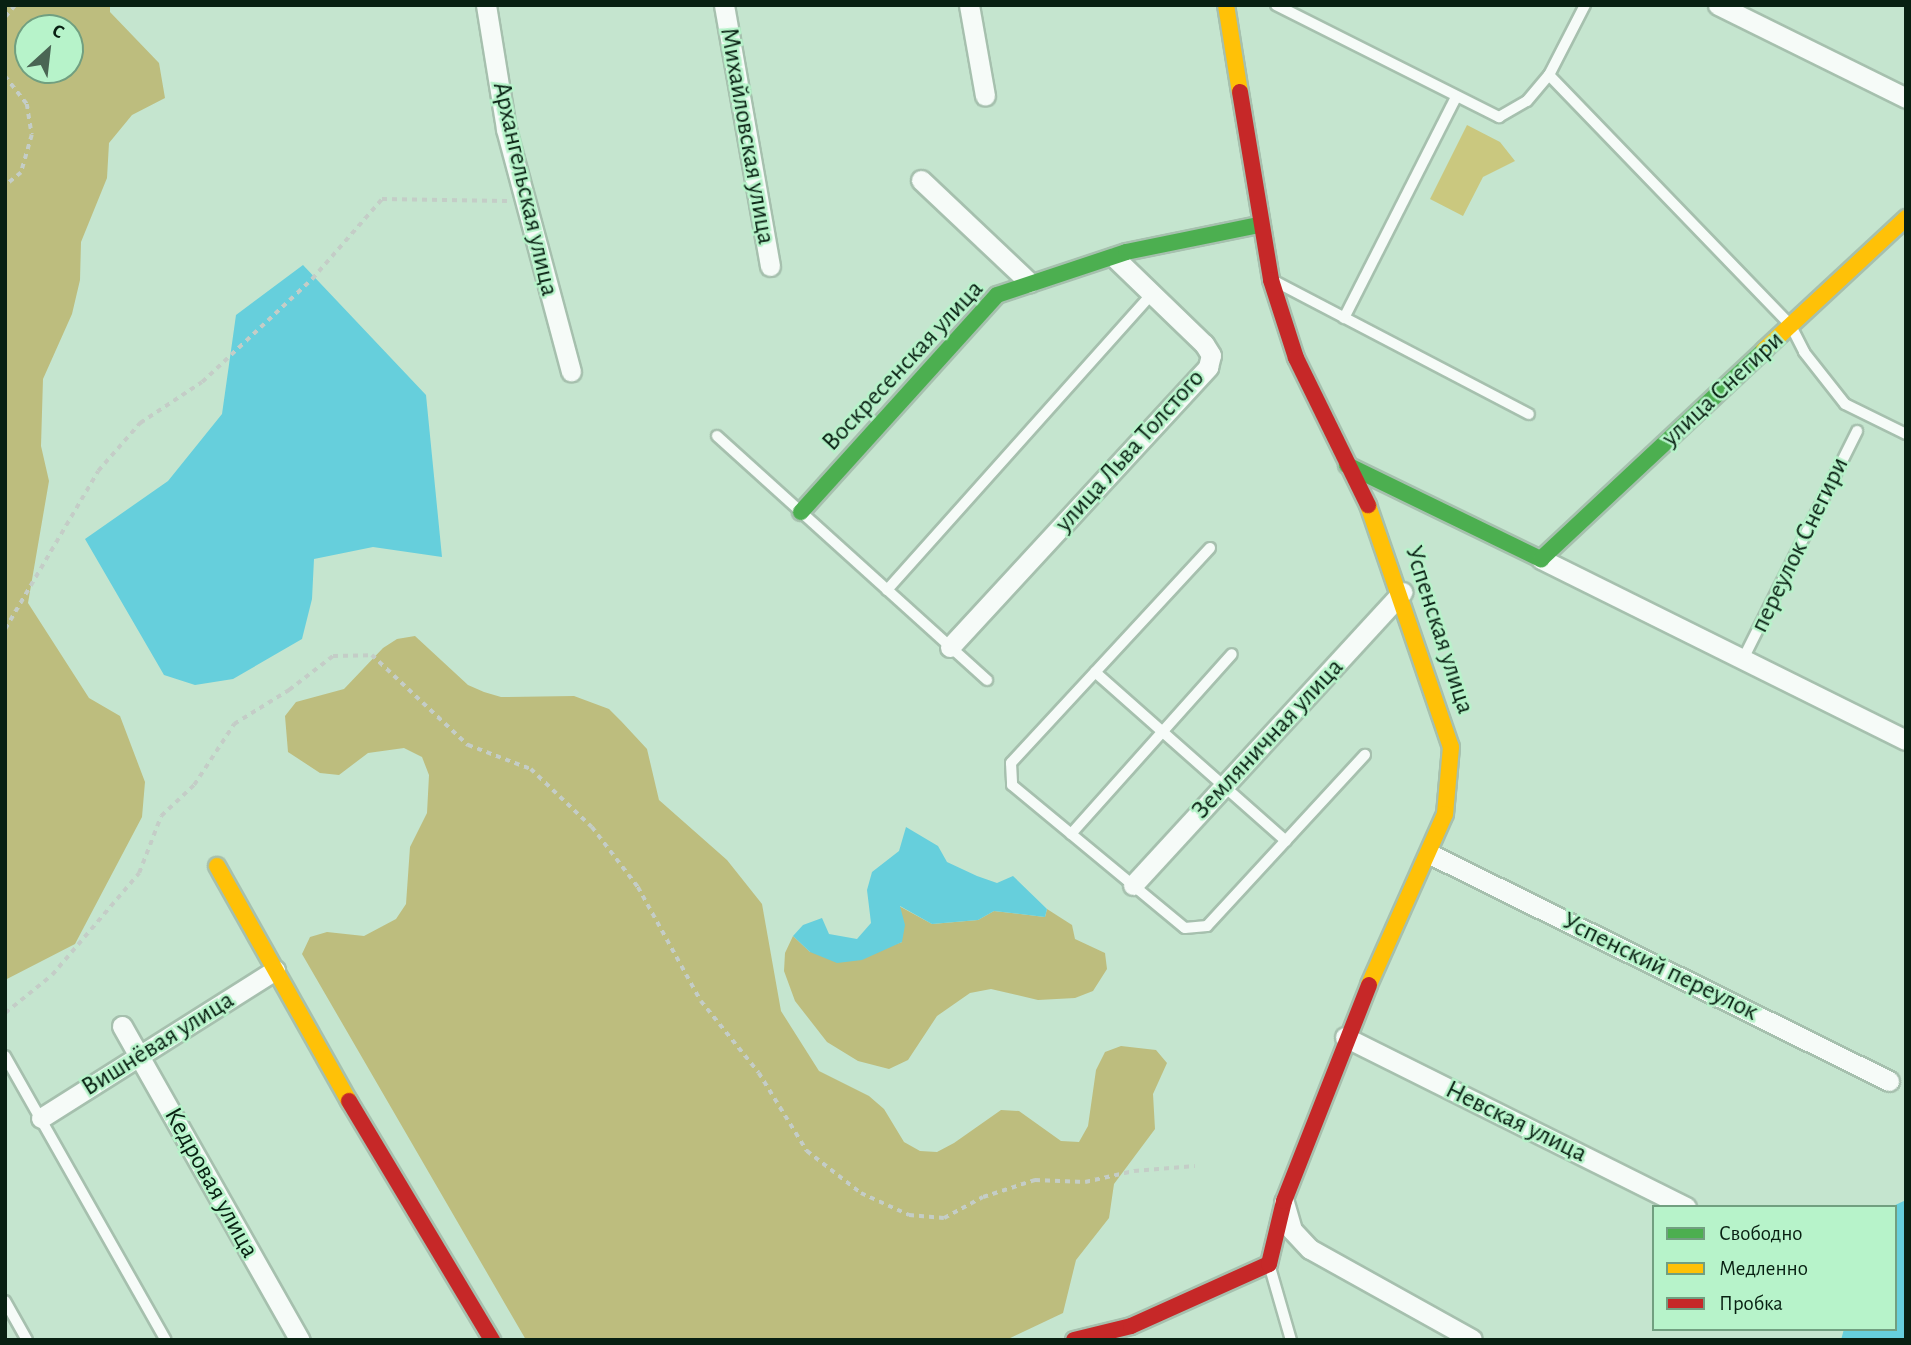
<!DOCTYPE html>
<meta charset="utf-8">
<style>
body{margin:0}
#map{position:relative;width:1911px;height:1345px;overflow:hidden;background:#c5e5cf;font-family:"Alegreya Sans",sans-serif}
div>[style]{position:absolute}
.green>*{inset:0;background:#cac87f}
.forest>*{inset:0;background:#bdbd7e}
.water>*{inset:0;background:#66cfdc}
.path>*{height:3.5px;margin-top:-1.75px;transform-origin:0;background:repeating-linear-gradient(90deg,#c4cdc7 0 5px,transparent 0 10px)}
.roads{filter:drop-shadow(2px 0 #a6c0ae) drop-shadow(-2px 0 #a6c0ae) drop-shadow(0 2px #a6c0ae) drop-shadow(0 -2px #a6c0ae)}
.lane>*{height:10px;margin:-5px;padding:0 5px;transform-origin:5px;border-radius:5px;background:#f6fbf8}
.street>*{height:19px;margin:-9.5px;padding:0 9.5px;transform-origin:9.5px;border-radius:9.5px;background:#f6fbf8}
.fast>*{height:16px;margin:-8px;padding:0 8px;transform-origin:8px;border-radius:8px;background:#4caf50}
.slow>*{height:16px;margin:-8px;padding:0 8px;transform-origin:8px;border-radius:8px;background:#ffc107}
.jam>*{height:16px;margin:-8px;padding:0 8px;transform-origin:8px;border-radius:8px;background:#c62828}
span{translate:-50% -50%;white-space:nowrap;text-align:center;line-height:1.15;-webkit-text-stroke:5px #b7f3ca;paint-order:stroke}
.street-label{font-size:26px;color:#082012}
.frame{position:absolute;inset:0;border:7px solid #082012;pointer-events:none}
.legend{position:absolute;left:1652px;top:1205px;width:245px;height:126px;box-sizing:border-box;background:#b7f3ca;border:2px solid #719f80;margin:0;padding:9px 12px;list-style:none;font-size:21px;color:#082012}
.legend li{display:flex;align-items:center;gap:14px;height:35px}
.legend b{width:35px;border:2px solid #719f80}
.north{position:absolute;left:14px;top:14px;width:70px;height:70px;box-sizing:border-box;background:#b7f3ca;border:2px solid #719f80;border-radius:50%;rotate:27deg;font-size:19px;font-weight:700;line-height:28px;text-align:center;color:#082012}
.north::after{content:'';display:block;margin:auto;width:24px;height:32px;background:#4a6554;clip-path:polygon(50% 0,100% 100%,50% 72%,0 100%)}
</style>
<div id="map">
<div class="green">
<div style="clip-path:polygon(1467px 125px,1500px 142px,1515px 161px,1483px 177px,1463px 216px,1430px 199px)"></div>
</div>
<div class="forest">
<div style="clip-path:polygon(evenodd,5px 5px,110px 5px,110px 12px,159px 63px,165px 98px,132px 115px,109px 143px,107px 178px,81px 242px,80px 280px,72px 314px,43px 379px,41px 446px,49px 481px,28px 603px,89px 698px,120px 716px,145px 782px,142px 817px,75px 944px,5px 980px,5px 5px,28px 28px,70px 28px,70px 70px,28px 70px,28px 28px)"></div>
<div style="clip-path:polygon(415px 636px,468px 685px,484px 692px,501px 697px,574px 696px,609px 709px,621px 721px,647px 749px,659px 800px,727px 860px,762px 904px,781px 1011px,819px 1071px,869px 1096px,884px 1109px,904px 1142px,920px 1151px,937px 1152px,954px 1143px,1001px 1110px,1019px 1111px,1061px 1141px,1079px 1142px,1088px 1126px,1096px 1070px,1105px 1052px,1121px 1046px,1156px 1050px,1167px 1063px,1153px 1094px,1155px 1129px,1114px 1184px,1109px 1218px,1076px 1260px,1063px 1313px,1006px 1340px,526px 1340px,302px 954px,310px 937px,327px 932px,364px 936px,396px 919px,406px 904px,410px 847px,427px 813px,429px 775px,422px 757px,404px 748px,368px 753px,339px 775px,320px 773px,288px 752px,285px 716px,296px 702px,344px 689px,383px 648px,397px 639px)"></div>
<div style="clip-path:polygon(899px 906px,932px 924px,978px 920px,994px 911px,1045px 917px,1047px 909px,1072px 925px,1075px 939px,1105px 953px,1107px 969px,1093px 991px,1075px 998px,1038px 1000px,991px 989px,970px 993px,937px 1016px,908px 1060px,889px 1069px,858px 1061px,827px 1042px,795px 1001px,784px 971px,785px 953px,793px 936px,810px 952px,888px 947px,902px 942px)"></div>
</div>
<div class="water">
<div style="clip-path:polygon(303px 265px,426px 395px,442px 557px,373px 547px,314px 559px,312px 599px,302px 639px,233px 679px,195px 685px,164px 675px,85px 539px,168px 481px,222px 414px,236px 315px)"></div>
<div style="clip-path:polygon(906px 827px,938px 846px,947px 862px,977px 876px,997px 883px,1013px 876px,1047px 909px,1045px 917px,994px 911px,978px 920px,932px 924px,900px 906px,905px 925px,902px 942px,862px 960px,837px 963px,810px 952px,793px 936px,803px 925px,822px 918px,829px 934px,857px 939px,871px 923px,867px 890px,872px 872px,899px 851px)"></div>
<div style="clip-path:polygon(1906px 1200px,1906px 1340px,1841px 1340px,1844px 1329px,1895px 1329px,1895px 1207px,1891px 1207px)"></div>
</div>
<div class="path">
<div style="left:5px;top:17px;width:16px;rotate:-50deg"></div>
<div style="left:5px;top:76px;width:36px;rotate:52deg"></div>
<div style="left:27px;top:104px;width:31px;rotate:81deg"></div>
<div style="left:32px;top:135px;width:40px;rotate:106deg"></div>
<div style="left:21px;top:173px;width:21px;rotate:141deg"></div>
<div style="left:5px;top:629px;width:183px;rotate:-59.5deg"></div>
<div style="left:98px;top:471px;width:64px;rotate:-48.8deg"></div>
<div style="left:140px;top:423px;width:74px;rotate:-33.5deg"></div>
<div style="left:202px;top:382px;width:151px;rotate:-43.1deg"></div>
<div style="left:312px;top:279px;width:106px;rotate:-48.8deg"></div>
<div style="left:382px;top:199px;width:125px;rotate:0.9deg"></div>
<div style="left:5px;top:1013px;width:60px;rotate:-39deg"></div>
<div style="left:52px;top:975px;width:134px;rotate:-49.5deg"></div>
<div style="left:139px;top:873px;width:61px;rotate:-68.9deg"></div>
<div style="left:161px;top:816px;width:45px;rotate:-43.2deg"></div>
<div style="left:194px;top:785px;width:73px;rotate:-56.7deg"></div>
<div style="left:234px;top:724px;width:65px;rotate:-31.7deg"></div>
<div style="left:289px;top:690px;width:56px;rotate:-37.7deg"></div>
<div style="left:333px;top:656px;width:39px;rotate:-1deg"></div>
<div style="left:372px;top:655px;width:132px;rotate:43.2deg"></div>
<div style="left:468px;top:745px;width:67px;rotate:20.9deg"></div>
<div style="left:531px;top:769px;width:84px;rotate:43.6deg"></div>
<div style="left:592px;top:827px;width:76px;rotate:52.5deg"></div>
<div style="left:638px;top:887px;width:130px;rotate:61.1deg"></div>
<div style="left:701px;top:1001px;width:92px;rotate:51.1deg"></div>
<div style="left:759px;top:1073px;width:92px;rotate:58.4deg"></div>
<div style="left:807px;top:1151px;width:68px;rotate:37.9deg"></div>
<div style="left:861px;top:1193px;width:53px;rotate:24.6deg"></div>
<div style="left:909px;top:1215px;width:35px;rotate:5deg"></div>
<div style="left:944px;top:1218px;width:44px;rotate:-28.3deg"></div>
<div style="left:983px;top:1197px;width:55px;rotate:-18.1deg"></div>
<div style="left:1035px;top:1180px;width:50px;rotate:2.3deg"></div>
<div style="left:1085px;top:1182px;width:50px;rotate:-12.7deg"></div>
<div style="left:1134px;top:1171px;width:61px;rotate:-4.7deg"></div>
</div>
<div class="roads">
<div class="lane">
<div style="left:1276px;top:5px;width:250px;rotate:26.7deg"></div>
<div style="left:1499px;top:117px;width:32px;rotate:-30deg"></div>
<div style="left:1527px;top:101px;width:34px;rotate:-50deg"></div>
<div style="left:1549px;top:75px;width:79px;rotate:-62.8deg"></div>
<div style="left:1549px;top:75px;width:349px;rotate:46deg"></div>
<div style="left:1791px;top:326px;width:29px;rotate:63deg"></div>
<div style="left:1804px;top:352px;width:66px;rotate:51.7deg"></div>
<div style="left:1845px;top:404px;width:68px;rotate:26.2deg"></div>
<div style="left:1278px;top:283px;width:283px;rotate:27.6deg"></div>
<div style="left:1344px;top:318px;width:248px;rotate:-63.1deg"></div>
<div style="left:717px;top:436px;width:364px;rotate:42.1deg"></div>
<div style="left:1210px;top:548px;width:293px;rotate:132.8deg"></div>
<div style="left:1011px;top:763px;width:22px;rotate:87deg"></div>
<div style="left:1012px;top:785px;width:224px;rotate:39.6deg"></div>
<div style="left:1185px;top:928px;width:22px;rotate:-5deg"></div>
<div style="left:1207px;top:926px;width:233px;rotate:-47.3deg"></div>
<div style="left:887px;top:590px;width:399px;rotate:-48.2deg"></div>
<div style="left:1743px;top:659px;width:255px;rotate:-63.4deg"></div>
<div style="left:1095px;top:672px;width:255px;rotate:41.5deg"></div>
<div style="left:1071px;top:834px;width:241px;rotate:-48.2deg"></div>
<div style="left:5px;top:1056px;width:326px;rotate:60.5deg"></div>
<div style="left:1269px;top:1264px;width:79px;rotate:73.9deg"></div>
<div style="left:5px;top:1301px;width:45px;rotate:60.6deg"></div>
</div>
<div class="street">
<div style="left:486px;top:5px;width:126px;rotate:80.8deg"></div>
<div style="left:506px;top:129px;width:251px;rotate:75deg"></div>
<div style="left:724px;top:5px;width:265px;rotate:80deg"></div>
<div style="left:969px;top:5px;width:92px;rotate:80deg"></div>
<div style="left:1718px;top:5px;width:210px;rotate:26.3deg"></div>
<div style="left:921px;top:180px;width:149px;rotate:43.4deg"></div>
<div style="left:1541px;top:559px;width:407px;rotate:26.4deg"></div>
<div style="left:950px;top:647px;width:381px;rotate:-47.3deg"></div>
<div style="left:1208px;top:367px;width:12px;rotate:-76deg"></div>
<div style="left:1211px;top:355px;width:13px;rotate:-122deg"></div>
<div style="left:1204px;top:344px;width:125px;rotate:-136deg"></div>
<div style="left:1430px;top:854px;width:512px;rotate:26.31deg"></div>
<div style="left:1133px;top:885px;width:398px;rotate:-47.4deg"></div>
<div style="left:122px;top:1026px;width:361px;rotate:60.5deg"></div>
<div style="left:1345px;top:1037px;width:381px;rotate:26.5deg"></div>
<div style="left:41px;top:1118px;width:277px;rotate:-32.3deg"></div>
<div style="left:1284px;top:1202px;width:29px;rotate:74deg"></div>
<div style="left:1292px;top:1230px;width:26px;rotate:47deg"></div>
<div style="left:1310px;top:1249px;width:185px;rotate:29.1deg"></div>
</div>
<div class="fast">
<div style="left:1347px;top:465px;width:216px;rotate:25.9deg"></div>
<div style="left:1541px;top:559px;width:306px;rotate:-43.1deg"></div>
<div style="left:801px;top:512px;width:292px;rotate:-47.9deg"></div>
<div style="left:997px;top:295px;width:136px;rotate:-18.4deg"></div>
<div style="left:1126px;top:252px;width:136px;rotate:-11.5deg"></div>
</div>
<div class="slow">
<div style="left:1226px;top:5px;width:88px;rotate:80.9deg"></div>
<div style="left:1764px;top:350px;width:194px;rotate:-42.9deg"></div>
<div style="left:1368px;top:505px;width:256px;rotate:71.1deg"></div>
<div style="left:1451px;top:747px;width:67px;rotate:95.1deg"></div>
<div style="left:1445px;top:814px;width:187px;rotate:114deg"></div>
<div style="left:217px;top:866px;width:270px;rotate:60.7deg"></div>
</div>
<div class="jam">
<div style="left:1240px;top:92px;width:191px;rotate:80.6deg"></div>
<div style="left:1271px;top:280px;width:82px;rotate:72.2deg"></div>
<div style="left:1296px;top:358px;width:164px;rotate:63.9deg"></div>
<div style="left:349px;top:1101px;width:279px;rotate:59.1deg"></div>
<div style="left:1074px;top:1340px;width:59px;rotate:-13.8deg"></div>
<div style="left:1131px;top:1326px;width:151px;rotate:-24.2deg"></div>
<div style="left:1269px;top:1264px;width:65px;rotate:-76.6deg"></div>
<div style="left:1284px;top:1201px;width:232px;rotate:-68.5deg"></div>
</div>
</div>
<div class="street-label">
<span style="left:747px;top:136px;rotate:80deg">Михайловская улица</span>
<span style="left:525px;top:189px;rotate:77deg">Архангельская улица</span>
<span style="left:903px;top:366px;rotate:-47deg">Воскресенская улица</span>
<span style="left:1723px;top:389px;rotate:-43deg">улица Снегири</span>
<span style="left:1130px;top:451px;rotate:-48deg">улица Льва Толстого</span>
<span style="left:1800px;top:545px;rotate:-64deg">переулок Снегири</span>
<span style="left:1439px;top:630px;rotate:72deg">Успенская улица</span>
<span style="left:1268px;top:739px;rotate:-47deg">Земляничная улица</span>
<span style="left:1660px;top:967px;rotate:26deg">Успенский переулок</span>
<span style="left:158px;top:1044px;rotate:-32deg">Вишнёвая улица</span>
<span style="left:1516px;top:1122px;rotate:26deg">Невская улица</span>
<span style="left:211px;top:1183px;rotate:61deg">Кедровая улица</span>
</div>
<div class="frame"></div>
<ul class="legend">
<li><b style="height:9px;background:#4caf50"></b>Свободно</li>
<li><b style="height:9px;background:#ffc107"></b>Медленно</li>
<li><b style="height:9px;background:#c62828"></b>Пробка</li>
</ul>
<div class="north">С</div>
</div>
